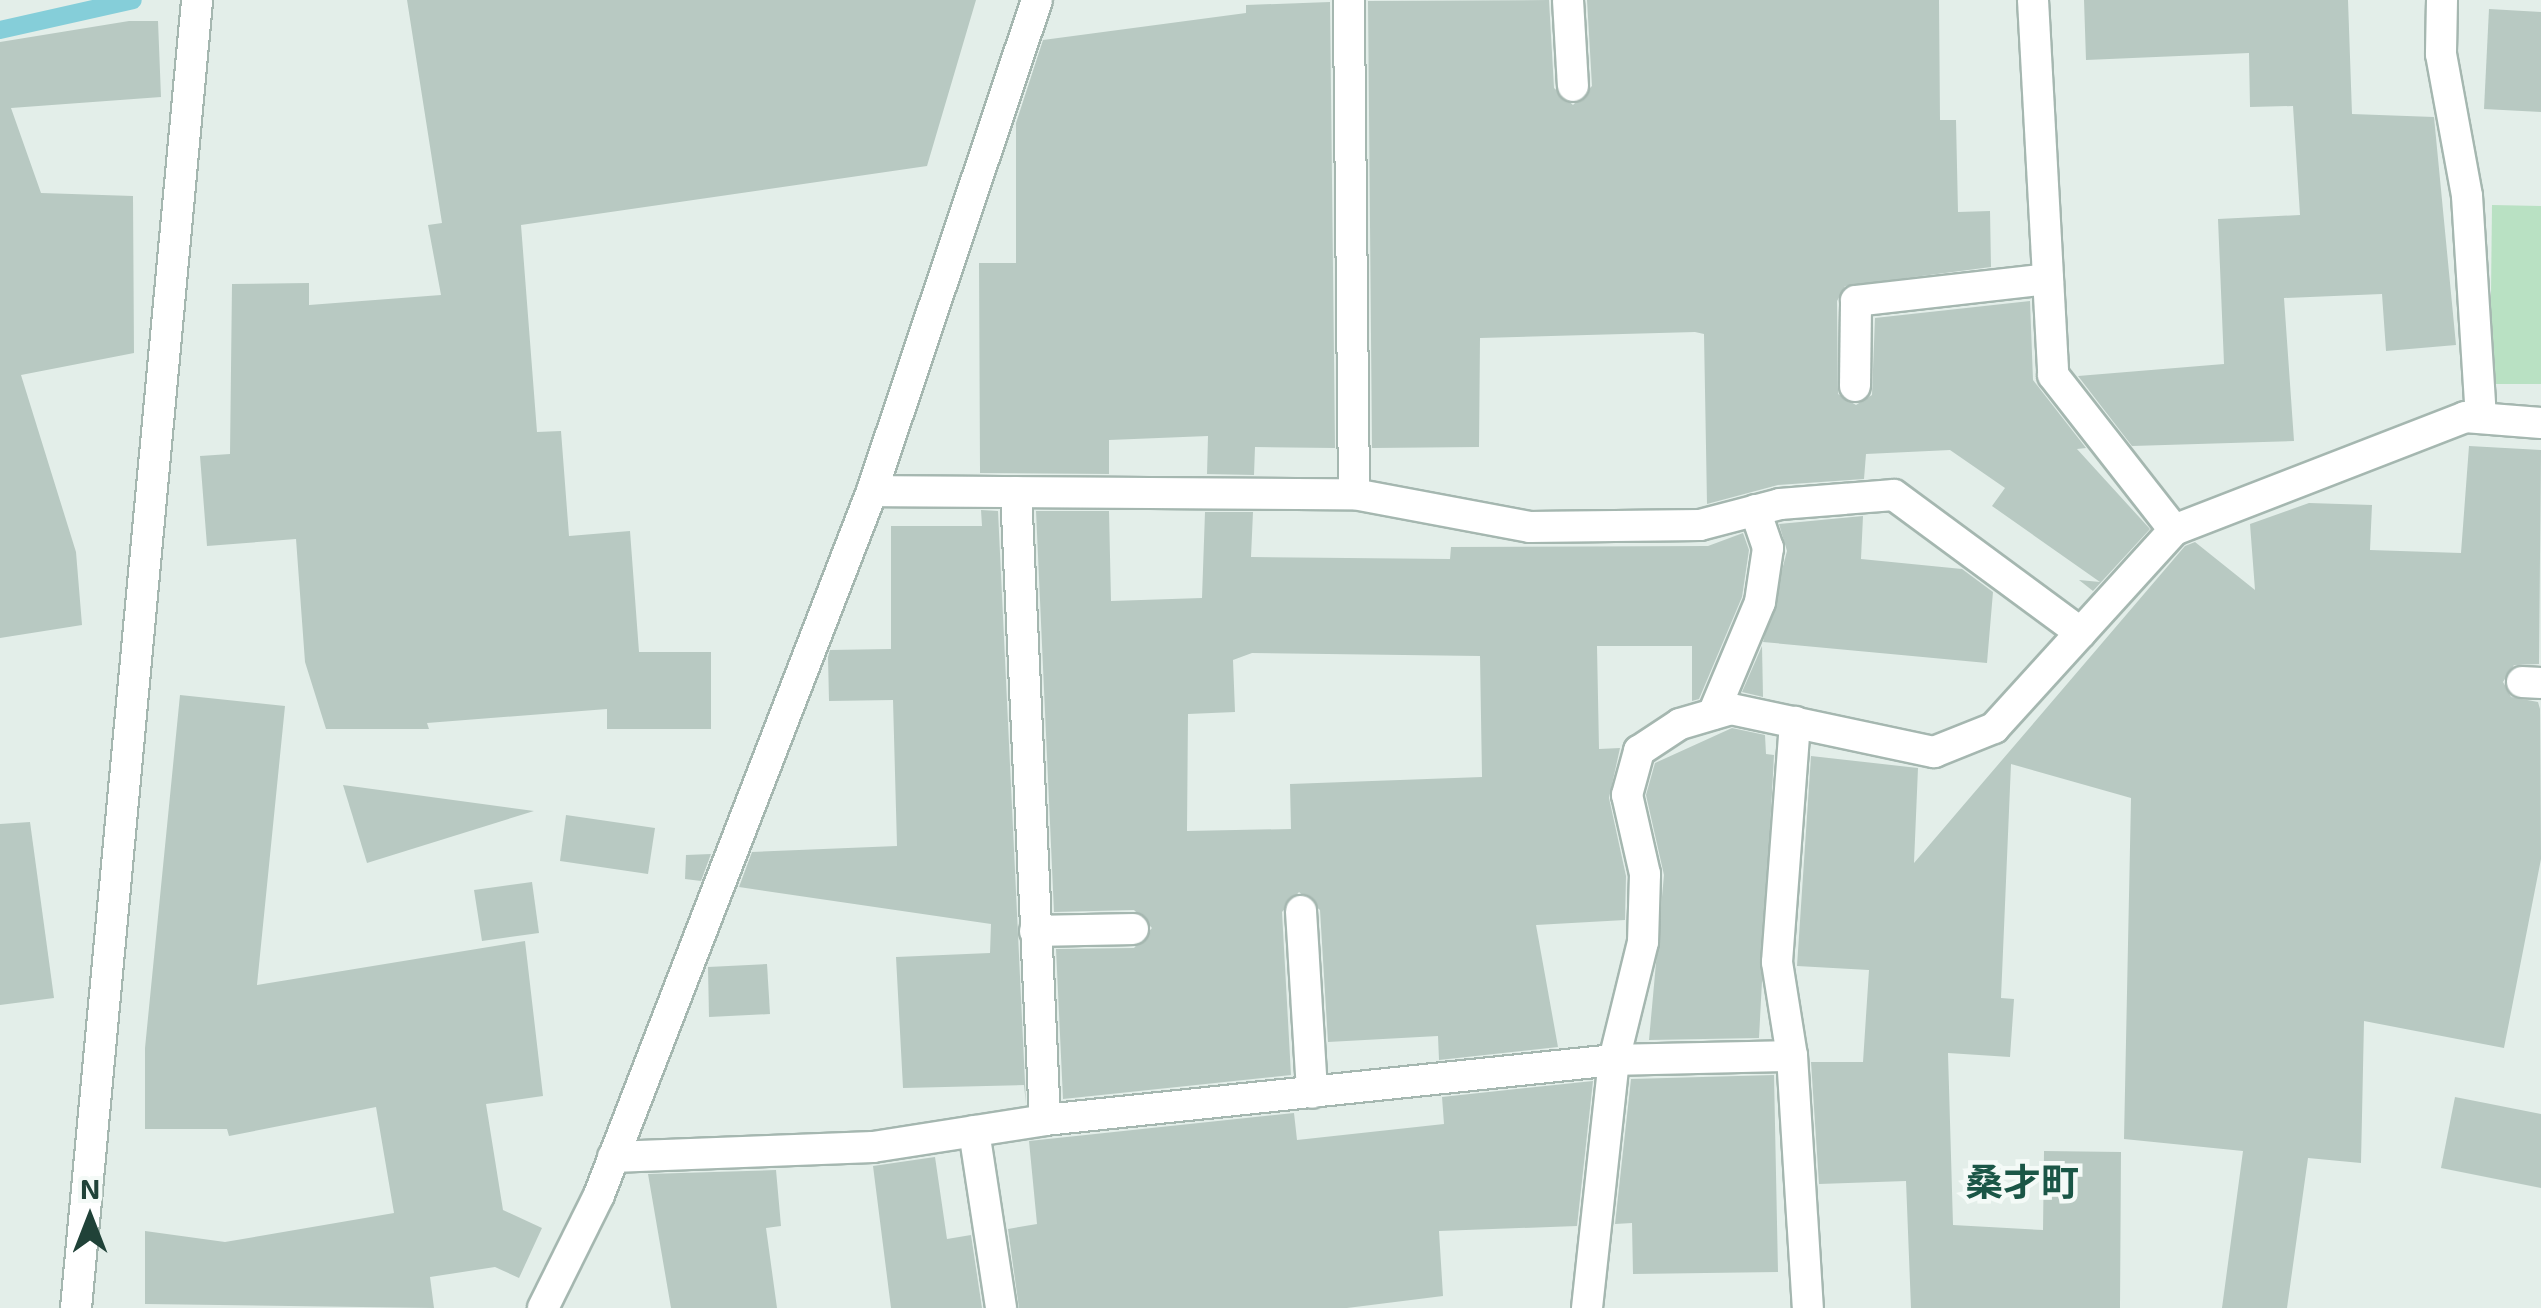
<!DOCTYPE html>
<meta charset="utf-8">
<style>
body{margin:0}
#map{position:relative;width:2541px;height:1308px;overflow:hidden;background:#e3eee9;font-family:"Exo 2","Noto Sans JP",sans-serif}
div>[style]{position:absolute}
.green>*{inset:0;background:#b9e1c3}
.stream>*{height:18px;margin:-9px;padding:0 9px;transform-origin:9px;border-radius:9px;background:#85ced9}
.building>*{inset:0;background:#b8c9c2}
.roads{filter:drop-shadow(2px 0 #a5b7b0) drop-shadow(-2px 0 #a5b7b0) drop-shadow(0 2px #a5b7b0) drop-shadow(0 -2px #a5b7b0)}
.minor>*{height:30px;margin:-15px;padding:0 15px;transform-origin:15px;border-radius:15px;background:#fff}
span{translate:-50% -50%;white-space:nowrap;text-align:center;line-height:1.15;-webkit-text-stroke:9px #f4faf7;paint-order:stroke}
.neighbourhood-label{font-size:38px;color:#1a5646;font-weight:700}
.north{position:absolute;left:40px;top:1168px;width:100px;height:100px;-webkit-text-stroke:8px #f4faf7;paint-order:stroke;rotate:0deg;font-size:28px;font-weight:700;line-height:40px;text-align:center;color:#204238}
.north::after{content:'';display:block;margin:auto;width:35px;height:45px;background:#204238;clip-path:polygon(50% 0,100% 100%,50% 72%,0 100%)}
</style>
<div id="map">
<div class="green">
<div style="clip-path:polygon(2492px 205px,2541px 206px,2541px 384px,2490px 384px)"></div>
</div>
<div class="stream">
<div style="left:0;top:30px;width:136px;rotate:-12.7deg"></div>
</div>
<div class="building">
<div style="clip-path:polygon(407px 0,976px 0,927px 166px,521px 225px,537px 432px,561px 431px,569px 536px,630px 531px,639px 652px,711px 652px,711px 729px,607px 729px,607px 709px,427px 723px,429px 729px,326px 729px,305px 662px,296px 539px,207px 546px,200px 456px,230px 454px,232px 284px,309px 283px,309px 305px,441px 295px,428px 225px,442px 223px)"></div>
<div style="clip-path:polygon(1549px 0,1554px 88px,1573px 105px,1592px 86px,1587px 0,1939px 0,1940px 120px,1956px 120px,1958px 212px,1990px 211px,1991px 267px,1845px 286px,1837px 301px,1838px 394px,1856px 405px,1872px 395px,1875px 318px,2030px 301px,2033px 380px,2086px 448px,2077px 449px,2150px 529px,2093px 591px,2079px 580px,2100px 582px,1992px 506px,2005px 488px,1950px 450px,1866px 454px,1864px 479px,1778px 485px,1707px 504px,1704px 334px,1695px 332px,1480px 338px,1479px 447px,1372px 448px,1368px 1px)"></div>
<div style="clip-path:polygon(2084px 0,2348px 0,2352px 114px,2434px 117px,2456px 345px,2386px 351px,2382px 294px,2284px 298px,2294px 441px,2132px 446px,2078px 376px,2224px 364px,2218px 219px,2300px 215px,2293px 106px,2250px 107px,2249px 53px,2086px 60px)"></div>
<div style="clip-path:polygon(1330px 2px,1335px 448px,1255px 447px,1254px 475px,1207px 474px,1208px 436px,1109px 440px,1109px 474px,980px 473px,979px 263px,1016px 263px,1016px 123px,1043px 40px,1246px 13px,1246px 5px)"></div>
<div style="clip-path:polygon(2489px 9px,2541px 12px,2541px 112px,2484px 109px)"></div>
<div style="clip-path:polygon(129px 21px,158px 21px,161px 97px,11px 108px,41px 193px,133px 196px,134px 353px,21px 375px,76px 552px,82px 625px,0 638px,0 42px)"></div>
<div style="clip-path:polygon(2469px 446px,2541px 450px,2539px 664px,2514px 665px,2503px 682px,2511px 697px,2538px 702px,2540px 709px,2541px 859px,2504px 1048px,2364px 1021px,2361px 1163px,2308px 1158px,2287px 1308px,2222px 1308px,2243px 1151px,2124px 1139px,2131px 798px,2011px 764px,2001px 998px,2014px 999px,2010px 1057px,1948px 1053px,1953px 1225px,2043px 1230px,2044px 1151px,2121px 1152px,2120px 1308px,1911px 1308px,1906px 1181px,1819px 1184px,1811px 1062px,1863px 1062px,1869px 970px,1797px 966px,1811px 756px,1918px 768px,1914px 863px,2185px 546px,2195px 542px,2255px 590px,2250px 524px,2309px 503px,2372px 505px,2370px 550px,2461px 553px)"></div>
<div style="clip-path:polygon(981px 510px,998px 511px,1026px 1104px,1024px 1085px,903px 1088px,896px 957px,990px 953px,991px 924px,739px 887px,752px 852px,897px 846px,893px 700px,829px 701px,828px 657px,830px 650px,891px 649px,891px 526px,982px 526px)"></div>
<div style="clip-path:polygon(evenodd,1036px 511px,1109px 511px,1111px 601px,1202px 598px,1205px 512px,1253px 512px,1251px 557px,1450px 559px,1451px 547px,1708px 546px,1743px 533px,1749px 550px,1742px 597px,1699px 699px,1692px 701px,1692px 646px,1597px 646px,1599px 749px,1620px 748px,1609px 798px,1626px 876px,1625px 920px,1536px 925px,1558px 1047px,1439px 1060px,1438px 1036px,1328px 1042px,1320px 910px,1299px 892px,1282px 912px,1291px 1075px,1063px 1099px,1056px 949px,1134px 948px,1152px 928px,1134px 910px,1054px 912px,1036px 511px,1252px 653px,1480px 656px,1482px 777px,1290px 784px,1291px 829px,1187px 831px,1188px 714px,1235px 712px,1233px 660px,1252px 653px)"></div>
<div style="clip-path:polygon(1863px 516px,1861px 559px,1962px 569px,1993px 592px,1987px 663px,1763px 642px,1787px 551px,1779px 524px)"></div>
<div style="clip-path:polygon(1762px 646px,1763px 697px,1742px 692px)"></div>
<div style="clip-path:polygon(180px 695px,285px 706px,257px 985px,525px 941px,543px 1096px,486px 1104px,503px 1210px,542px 1228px,519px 1278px,495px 1267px,430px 1277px,434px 1308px,145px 1304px,145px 1231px,225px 1242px,394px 1213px,376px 1107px,229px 1136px,227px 1129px,145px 1129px,145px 1048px)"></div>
<div style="clip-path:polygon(1732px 728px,1765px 735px,1766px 754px,1774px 755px,1759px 1038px,1649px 1040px,1664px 875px,1646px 795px,1655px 763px)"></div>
<div style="clip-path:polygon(343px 785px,534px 811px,367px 863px)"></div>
<div style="clip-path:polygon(566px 815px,655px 828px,648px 874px,560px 861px)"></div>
<div style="clip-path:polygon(30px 822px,54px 998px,0 1005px,0 824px)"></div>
<div style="clip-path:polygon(711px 854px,701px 881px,685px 879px,686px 855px)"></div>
<div style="clip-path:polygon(532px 882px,539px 933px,482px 941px,474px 890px)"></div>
<div style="clip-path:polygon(767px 964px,770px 1014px,709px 1017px,708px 967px)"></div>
<div style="clip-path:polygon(1774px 1075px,1778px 1272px,1633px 1274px,1632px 1223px,1615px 1224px,1631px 1079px)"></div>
<div style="clip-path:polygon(1593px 1081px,1577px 1226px,1439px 1231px,1443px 1296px,1347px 1308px,1019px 1308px,1008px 1229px,1037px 1224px,1029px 1141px,1294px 1113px,1297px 1140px,1444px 1124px,1442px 1097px)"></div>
<div style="clip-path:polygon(2455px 1097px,2541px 1114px,2541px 1188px,2441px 1168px)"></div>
<div style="clip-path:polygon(935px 1157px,947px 1239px,971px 1235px,982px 1308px,891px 1308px,873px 1166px)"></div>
<div style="clip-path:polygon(776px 1170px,781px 1226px,766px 1228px,777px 1308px,671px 1308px,648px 1174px)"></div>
</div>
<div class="roads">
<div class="minor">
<div style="left:1568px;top:0;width:86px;rotate:86.7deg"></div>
<div style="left:2033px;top:0;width:376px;rotate:86.9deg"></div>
<div style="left:2053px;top:375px;width:197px;rotate:52deg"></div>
<div style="left:2442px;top:0;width:54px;rotate:91.1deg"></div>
<div style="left:2441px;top:54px;width:144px;rotate:79.6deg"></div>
<div style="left:2467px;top:196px;width:222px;rotate:86.4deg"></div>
<div style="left:1855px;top:386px;width:85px;rotate:-89.3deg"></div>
<div style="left:1856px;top:301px;width:193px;rotate:-6.5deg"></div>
<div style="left:872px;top:491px;width:482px;rotate:0.4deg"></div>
<div style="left:1354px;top:494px;width:494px;rotate:-90.6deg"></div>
<div style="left:1016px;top:492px;width:629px;rotate:87.36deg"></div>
<div style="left:1354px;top:494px;width:179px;rotate:10.6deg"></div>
<div style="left:1530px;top:527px;width:170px;rotate:-0.7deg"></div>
<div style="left:1700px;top:525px;width:83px;rotate:-14.7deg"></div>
<div style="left:1780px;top:504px;width:114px;rotate:-4.5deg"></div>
<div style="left:1894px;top:495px;width:232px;rotate:36.4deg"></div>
<div style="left:2522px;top:682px;width:19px;rotate:3deg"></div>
<div style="left:1713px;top:714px;width:121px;rotate:-67.2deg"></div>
<div style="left:1760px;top:602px;width:55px;rotate:-81.6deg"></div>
<div style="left:1768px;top:548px;width:40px;rotate:-108.9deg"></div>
<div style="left:1301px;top:911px;width:182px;rotate:86.5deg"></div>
<div style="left:1035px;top:931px;width:98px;rotate:-1.2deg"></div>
<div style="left:1792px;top:1056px;width:95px;rotate:-99.1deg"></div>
<div style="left:1777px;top:962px;width:241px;rotate:-85.7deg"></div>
<div style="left:974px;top:1131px;width:179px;rotate:81.3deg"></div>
<div style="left:613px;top:1157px;width:260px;rotate:-2.2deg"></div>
<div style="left:873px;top:1147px;width:174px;rotate:-8.9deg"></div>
<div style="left:1045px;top:1120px;width:572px;rotate:-6.02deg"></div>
<div style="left:1614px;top:1060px;width:178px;rotate:-1.3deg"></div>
<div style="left:1792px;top:1056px;width:253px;rotate:86.4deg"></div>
<div style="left:76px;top:1308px;width:1314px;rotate:-84.71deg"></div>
<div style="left:543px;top:1308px;width:126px;rotate:-63.6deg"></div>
<div style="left:599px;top:1195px;width:755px;rotate:-68.8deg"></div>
<div style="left:872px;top:491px;width:518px;rotate:-71.43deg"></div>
<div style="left:1587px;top:1308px;width:249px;rotate:-83.8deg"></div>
<div style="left:1614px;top:1060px;width:122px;rotate:-76.2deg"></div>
<div style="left:1643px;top:942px;width:68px;rotate:-88.3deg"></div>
<div style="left:1645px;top:874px;width:81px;rotate:-102.8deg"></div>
<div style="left:1627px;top:795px;width:46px;rotate:-74.7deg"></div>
<div style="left:1639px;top:751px;width:49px;rotate:-33.4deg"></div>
<div style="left:1680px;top:724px;width:53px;rotate:-16.4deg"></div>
<div style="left:1731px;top:709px;width:208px;rotate:12deg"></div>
<div style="left:1934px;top:752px;width:65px;rotate:-21.8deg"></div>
<div style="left:1994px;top:728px;width:268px;rotate:-47.7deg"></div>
<div style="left:2174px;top:530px;width:312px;rotate:-21.2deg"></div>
<div style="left:2465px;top:417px;width:76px;rotate:4.5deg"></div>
</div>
</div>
<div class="neighbourhood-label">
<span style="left:2022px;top:1182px">桑才町</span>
</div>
<div class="north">N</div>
</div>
